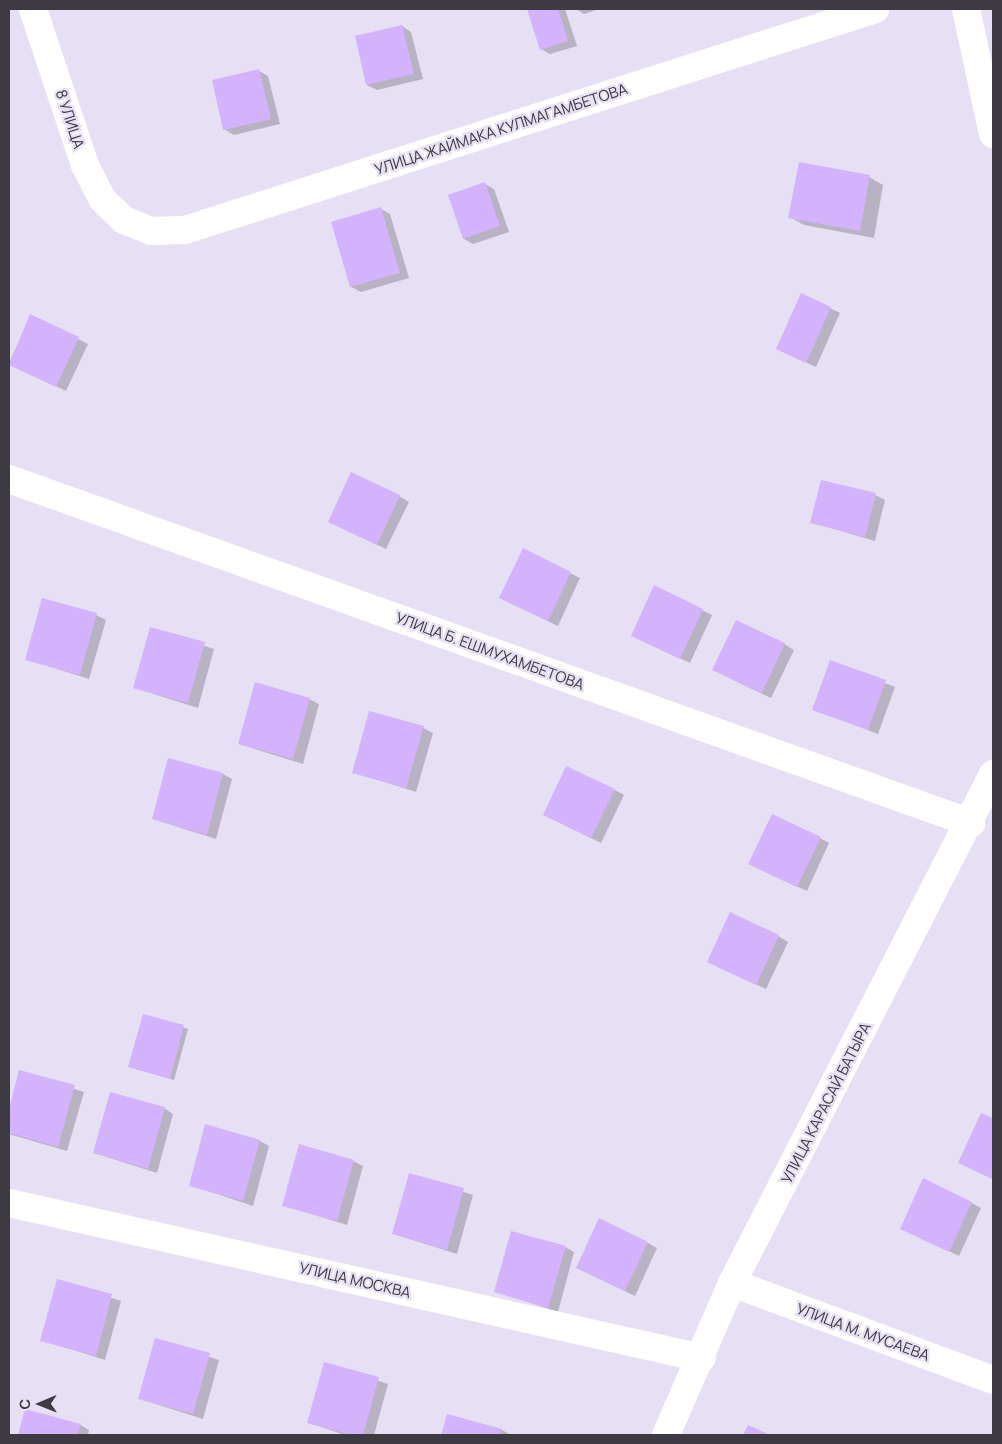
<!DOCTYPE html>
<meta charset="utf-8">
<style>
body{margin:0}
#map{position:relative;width:1002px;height:1444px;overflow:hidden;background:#e7dff3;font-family:Manrope,sans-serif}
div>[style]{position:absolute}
.shadow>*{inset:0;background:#0003}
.building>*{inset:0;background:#d3b3fc}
.street>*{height:28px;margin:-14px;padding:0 14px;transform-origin:14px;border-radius:14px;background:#fff}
span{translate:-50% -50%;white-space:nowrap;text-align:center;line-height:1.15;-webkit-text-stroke:4.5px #e7dff3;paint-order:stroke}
.street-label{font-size:15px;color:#3d3a42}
.frame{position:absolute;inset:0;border:10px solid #3d3a42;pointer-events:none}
.north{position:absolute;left:15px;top:1379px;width:50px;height:50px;-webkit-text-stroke:4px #e7dff3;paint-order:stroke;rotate:269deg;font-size:14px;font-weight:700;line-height:20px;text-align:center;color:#3d3a42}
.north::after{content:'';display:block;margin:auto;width:18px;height:22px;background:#3d3a42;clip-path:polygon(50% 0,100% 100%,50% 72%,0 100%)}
</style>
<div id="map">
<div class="shadow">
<div style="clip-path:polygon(528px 9px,565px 9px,577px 46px,550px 54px,541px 49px)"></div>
<div style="clip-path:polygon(576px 9px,599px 9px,584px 14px)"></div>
<div style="clip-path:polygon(402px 26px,411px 32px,423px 79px,377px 90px,367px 85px)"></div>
<div style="clip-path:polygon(259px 71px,268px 76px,280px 124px,234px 135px,224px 129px)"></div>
<div style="clip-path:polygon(869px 177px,883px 185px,874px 238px,804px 225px,790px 217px)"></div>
<div style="clip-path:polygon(485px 184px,494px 189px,509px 232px,473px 244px,464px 239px)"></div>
<div style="clip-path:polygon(381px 209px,390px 214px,409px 278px,361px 292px,351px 287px)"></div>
<div style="clip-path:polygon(830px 308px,840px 313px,816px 367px,777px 349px)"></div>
<div style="clip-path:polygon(31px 316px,88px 344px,66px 391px,9px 363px)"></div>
<div style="clip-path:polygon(875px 495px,885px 500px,875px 541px,811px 522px)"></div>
<div style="clip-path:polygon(399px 496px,409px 502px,386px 549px,329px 522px)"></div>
<div style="clip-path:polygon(523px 550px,580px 578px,558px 626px,510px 603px)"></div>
<div style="clip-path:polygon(655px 587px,712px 615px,690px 663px,642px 640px)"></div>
<div style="clip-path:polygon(96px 615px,106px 620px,89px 679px,26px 659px)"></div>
<div style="clip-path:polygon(151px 628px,214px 649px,198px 708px,135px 688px)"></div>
<div style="clip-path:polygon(784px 644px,794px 650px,771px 698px,723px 675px)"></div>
<div style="clip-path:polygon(831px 662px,895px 687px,878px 734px,814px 709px)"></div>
<div style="clip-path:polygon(309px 699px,319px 704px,303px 764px,239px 744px)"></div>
<div style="clip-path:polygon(423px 728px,433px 733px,416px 792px,353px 772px)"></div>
<div style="clip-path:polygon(223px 774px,232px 779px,216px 839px,153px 819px)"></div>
<div style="clip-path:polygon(615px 790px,624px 795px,601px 843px,544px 815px)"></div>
<div style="clip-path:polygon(820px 838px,829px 843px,807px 891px,759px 869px)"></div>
<div style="clip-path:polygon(778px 936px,788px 942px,766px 989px,718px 967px)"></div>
<div style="clip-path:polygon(144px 1015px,188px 1029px,174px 1080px,130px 1067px)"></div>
<div style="clip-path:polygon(20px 1072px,84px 1092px,67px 1151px,9px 1134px,9px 1114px)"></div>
<div style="clip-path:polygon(164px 1108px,173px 1114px,157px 1173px,94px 1153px)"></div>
<div style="clip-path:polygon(982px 1114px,993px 1120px,993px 1179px,969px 1168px)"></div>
<div style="clip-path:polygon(260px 1141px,269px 1146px,253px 1206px,190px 1185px)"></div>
<div style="clip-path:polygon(353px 1161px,363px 1166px,347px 1225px,283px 1205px)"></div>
<div style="clip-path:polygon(410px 1175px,473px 1195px,457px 1254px,394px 1234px)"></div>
<div style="clip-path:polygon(972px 1203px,981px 1208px,959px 1256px,911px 1233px)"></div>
<div style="clip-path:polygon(648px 1243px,657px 1248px,635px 1296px,577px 1268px)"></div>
<div style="clip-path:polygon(565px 1247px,574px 1252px,558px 1312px,495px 1291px)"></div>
<div style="clip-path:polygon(58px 1281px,121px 1301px,105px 1360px,42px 1340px)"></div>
<div style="clip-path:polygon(156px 1339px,219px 1360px,203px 1419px,140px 1399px)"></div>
<div style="clip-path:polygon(325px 1363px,388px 1384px,374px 1435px,345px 1435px,309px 1423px)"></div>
<div style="clip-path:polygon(26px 1410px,80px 1425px,89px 1430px,88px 1435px,19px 1435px)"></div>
<div style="clip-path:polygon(448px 1415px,502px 1430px,511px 1435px,442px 1435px)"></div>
</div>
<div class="building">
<div style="clip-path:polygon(527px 9px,558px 9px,568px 41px,540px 50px)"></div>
<div style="clip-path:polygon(402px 25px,414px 74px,366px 85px,355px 36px)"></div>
<div style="clip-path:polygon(259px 69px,271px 119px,223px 130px,212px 80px)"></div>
<div style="clip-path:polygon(799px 162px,870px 175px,860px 231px,788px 218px)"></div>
<div style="clip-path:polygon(485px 182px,500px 226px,463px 239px,448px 195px)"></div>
<div style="clip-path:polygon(381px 207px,400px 273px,350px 287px,331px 222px)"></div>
<div style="clip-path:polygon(801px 293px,831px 307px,806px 363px,776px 349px)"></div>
<div style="clip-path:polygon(30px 314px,79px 337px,56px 387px,9px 365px)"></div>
<div style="clip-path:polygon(351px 472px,400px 495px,377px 545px,328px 522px)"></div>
<div style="clip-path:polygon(821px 480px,876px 493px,865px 537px,810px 523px)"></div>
<div style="clip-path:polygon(523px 548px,571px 572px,548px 621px,499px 598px)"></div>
<div style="clip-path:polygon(654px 585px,703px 609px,680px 659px,631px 636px)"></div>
<div style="clip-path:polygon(42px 598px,97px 613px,80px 675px,25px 660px)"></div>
<div style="clip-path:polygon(736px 620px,785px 643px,762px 693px,712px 670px)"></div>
<div style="clip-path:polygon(150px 627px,205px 642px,188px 703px,133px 688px)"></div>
<div style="clip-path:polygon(830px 660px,886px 680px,868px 730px,812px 710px)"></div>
<div style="clip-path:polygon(255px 682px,310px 698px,293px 759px,238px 744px)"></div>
<div style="clip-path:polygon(369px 711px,424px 726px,406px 788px,352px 773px)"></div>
<div style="clip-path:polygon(168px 758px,223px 773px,207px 835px,152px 819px)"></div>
<div style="clip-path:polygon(566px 766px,615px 789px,591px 838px,543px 815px)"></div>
<div style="clip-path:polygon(772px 814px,821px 837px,797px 887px,748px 864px)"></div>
<div style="clip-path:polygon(730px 912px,779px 935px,756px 985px,707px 962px)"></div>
<div style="clip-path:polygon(143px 1014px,184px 1025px,170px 1079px,128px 1067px)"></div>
<div style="clip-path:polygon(19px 1070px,75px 1085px,58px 1147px,9px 1133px,9px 1109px)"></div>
<div style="clip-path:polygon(110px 1092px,165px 1107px,148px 1169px,93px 1153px)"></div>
<div style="clip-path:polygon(981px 1113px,993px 1118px,993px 1179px,958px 1163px)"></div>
<div style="clip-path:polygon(205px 1124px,260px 1140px,243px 1201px,189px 1186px)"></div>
<div style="clip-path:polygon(299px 1144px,354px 1160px,337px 1221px,282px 1206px)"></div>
<div style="clip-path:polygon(409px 1173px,464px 1188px,447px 1250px,392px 1234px)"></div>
<div style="clip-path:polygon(923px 1178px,972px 1202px,949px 1252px,900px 1229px)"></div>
<div style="clip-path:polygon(599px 1218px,648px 1242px,625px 1291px,576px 1268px)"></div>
<div style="clip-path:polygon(511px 1231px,566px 1246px,548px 1308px,494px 1292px)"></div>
<div style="clip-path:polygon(57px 1279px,112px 1294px,96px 1356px,40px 1341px)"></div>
<div style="clip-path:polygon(155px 1338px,210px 1353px,193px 1414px,138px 1399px)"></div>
<div style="clip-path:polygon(324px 1362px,379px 1377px,363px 1435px,351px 1435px,307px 1423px)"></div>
<div style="clip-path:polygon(25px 1409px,81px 1424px,77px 1435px,18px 1435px)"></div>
<div style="clip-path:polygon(447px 1414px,502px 1429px,500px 1435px,441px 1435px)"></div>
<div style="clip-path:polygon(748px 1425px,770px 1435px,743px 1435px)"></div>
</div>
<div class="street">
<div style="left:33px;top:9px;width:164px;rotate:71.6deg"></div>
<div style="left:85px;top:165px;width:39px;rotate:63deg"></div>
<div style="left:103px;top:200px;width:29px;rotate:44deg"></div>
<div style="left:124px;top:220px;width:29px;rotate:22deg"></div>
<div style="left:151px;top:231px;width:34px;rotate:-2deg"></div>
<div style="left:185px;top:230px;width:725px;rotate:-17.74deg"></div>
<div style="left:966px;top:9px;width:128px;rotate:77.8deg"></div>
<div style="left:9px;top:479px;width:1022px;rotate:19.68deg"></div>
<div style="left:9px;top:1203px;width:710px;rotate:12.61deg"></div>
<div style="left:732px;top:1283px;width:278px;rotate:20.4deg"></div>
<div style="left:666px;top:1435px;width:166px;rotate:-66.5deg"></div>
<div style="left:732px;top:1283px;width:572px;rotate:-62.85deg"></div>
</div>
<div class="street-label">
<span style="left:70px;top:119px;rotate:72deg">8 УЛИЦА</span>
<span style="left:501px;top:129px;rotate:-18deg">УЛИЦА ЖАЙМАКА КУЛМАГАМБЕТОВА</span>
<span style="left:490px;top:651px;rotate:20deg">УЛИЦА Б. ЕШМУХАМБЕТОВА</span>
<span style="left:826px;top:1103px;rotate:-63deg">УЛИЦА КАРАСАЙ БАТЫРА</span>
<span style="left:355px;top:1280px;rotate:13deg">УЛИЦА МОСКВА</span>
<span style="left:863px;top:1332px;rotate:20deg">УЛИЦА М. МУСАЕВА</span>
</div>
<div class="frame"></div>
<div class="north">С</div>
</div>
